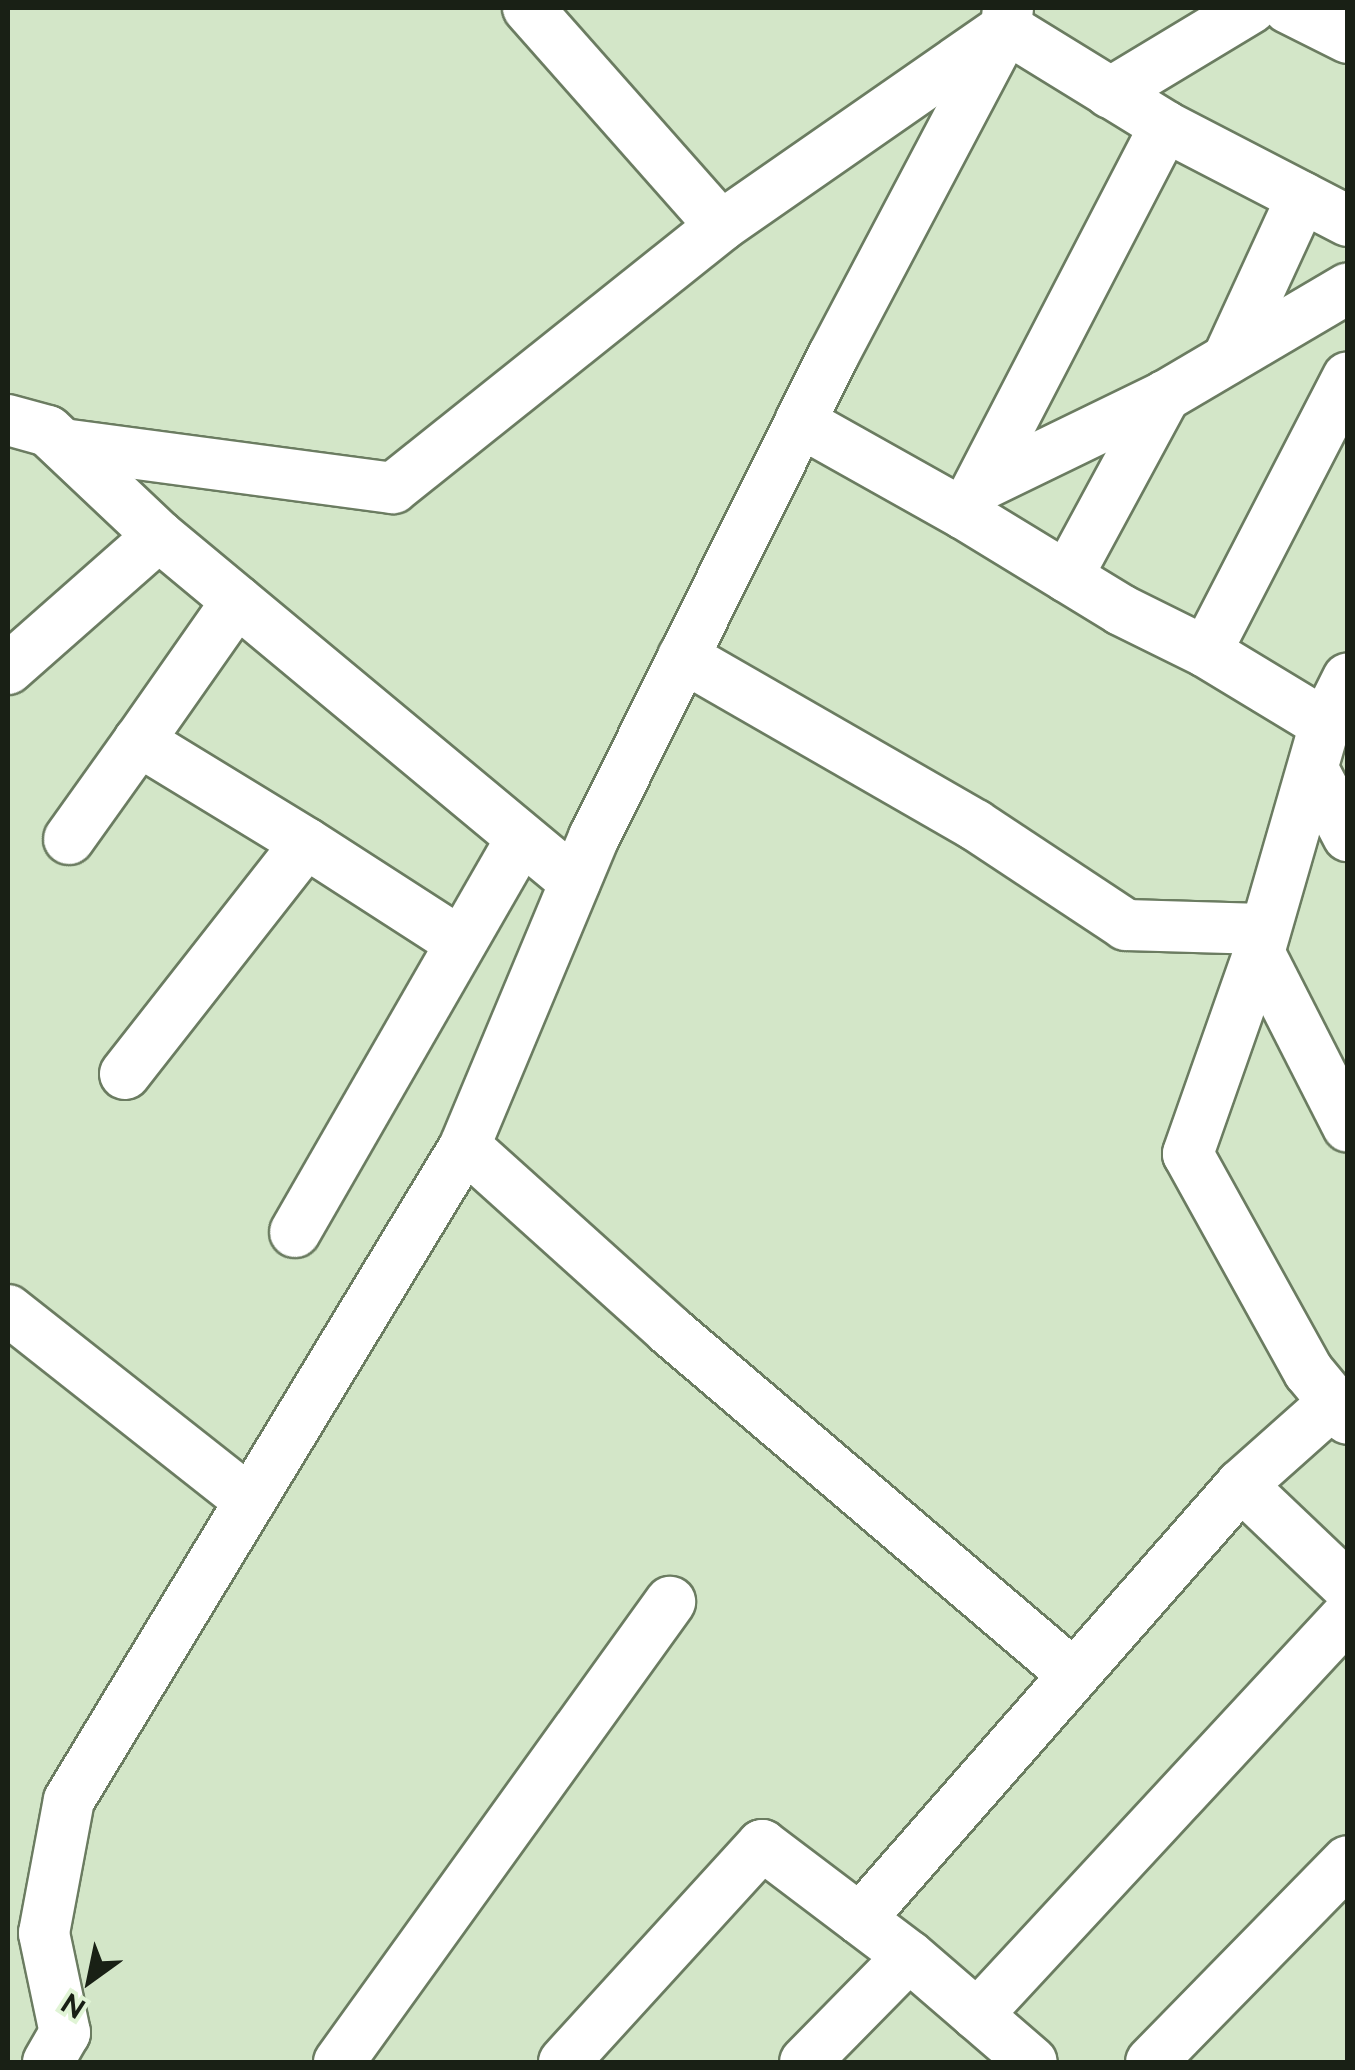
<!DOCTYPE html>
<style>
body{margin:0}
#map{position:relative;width:1355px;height:2070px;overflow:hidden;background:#d3e6c8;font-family:Raleway,sans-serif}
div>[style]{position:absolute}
.roads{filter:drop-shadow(2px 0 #6b7c61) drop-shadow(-2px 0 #6b7c61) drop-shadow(0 2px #6b7c61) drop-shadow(0 -2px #6b7c61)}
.minor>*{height:50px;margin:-25px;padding:0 25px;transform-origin:25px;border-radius:25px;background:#fff}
span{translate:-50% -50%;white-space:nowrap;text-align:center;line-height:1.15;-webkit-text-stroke:8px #e0f4d5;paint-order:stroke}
.frame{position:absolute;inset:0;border:10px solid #192015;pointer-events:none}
.north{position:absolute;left:40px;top:1930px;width:100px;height:100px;-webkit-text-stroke:8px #e0f4d5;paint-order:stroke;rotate:213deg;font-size:28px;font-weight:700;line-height:40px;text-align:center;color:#192015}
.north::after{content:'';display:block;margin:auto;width:35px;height:45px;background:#192015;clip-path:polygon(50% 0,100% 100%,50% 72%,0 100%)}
</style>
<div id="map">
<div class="roads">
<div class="minor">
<div style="left:528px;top:8px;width:291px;rotate:48.5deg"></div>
<div style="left:1008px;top:8px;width:20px;rotate:96deg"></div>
<div style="left:1006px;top:28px;width:371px;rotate:117.8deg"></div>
<div style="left:833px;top:356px;width:537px;rotate:116.42deg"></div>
<div style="left:594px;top:837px;width:335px;rotate:112.7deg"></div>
<div style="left:465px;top:1146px;width:275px;rotate:42deg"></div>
<div style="left:669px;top:1330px;width:532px;rotate:40.43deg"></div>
<div style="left:1288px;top:8px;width:67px;rotate:26.6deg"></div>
<div style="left:1110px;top:93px;width:165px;rotate:-31.1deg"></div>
<div style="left:1348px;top:221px;width:206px;rotate:-152.6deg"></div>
<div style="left:1165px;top:126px;width:437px;rotate:117.4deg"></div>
<div style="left:964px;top:514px;width:184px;rotate:31.4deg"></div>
<div style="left:1121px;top:610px;width:95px;rotate:26.3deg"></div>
<div style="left:1206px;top:652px;width:139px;rotate:31.2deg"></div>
<div style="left:1325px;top:724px;width:237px;rotate:106.1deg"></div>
<div style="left:1259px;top:952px;width:214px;rotate:109.4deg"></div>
<div style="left:1188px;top:1154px;width:249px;rotate:61deg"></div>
<div style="left:1309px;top:1372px;width:61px;rotate:50.3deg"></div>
<div style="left:1228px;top:358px;width:177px;rotate:-65.3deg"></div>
<div style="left:8px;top:420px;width:41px;rotate:15.4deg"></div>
<div style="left:48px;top:431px;width:153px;rotate:43.4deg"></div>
<div style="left:159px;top:536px;width:541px;rotate:39.75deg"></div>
<div style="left:800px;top:422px;width:188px;rotate:29.3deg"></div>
<div style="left:63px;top:444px;width:333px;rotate:7.6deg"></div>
<div style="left:393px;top:488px;width:420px;rotate:-38.6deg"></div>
<div style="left:721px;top:226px;width:347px;rotate:-34.8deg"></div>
<div style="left:1006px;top:28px;width:187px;rotate:31.6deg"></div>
<div style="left:980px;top:486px;width:206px;rotate:-25.9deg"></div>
<div style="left:1165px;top:396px;width:212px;rotate:-30.5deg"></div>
<div style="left:1067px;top:577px;width:206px;rotate:-61.6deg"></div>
<div style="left:1206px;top:652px;width:309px;rotate:-62.7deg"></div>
<div style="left:683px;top:657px;width:337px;rotate:29.9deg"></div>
<div style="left:975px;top:825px;width:181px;rotate:33.5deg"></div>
<div style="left:1126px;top:925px;width:137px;rotate:1.7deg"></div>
<div style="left:8px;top:669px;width:201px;rotate:-41.4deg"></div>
<div style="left:1325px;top:724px;width:51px;rotate:-63.4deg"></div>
<div style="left:1313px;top:769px;width:76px;rotate:62.4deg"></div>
<div style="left:69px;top:839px;width:120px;rotate:-54.5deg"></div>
<div style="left:306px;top:843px;width:184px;rotate:32.8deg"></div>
<div style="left:1259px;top:952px;width:196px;rotate:63deg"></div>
<div style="left:125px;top:1074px;width:293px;rotate:-51.9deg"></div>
<div style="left:306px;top:843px;width:196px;rotate:-148.6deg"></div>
<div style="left:139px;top:741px;width:171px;rotate:-55deg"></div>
<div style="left:295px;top:1232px;width:453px;rotate:-60.1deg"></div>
<div style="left:8px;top:1310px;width:308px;rotate:38.3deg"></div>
<div style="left:1241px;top:1485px;width:125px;rotate:-41.7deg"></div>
<div style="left:860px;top:1919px;width:578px;rotate:-48.72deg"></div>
<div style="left:1241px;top:1485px;width:148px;rotate:43.6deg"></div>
<div style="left:977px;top:2015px;width:546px;rotate:-47.15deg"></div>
<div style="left:48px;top:2062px;width:34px;rotate:-60deg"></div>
<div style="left:65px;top:2033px;width:102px;rotate:-101.9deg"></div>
<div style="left:44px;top:1933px;width:135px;rotate:-79.4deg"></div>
<div style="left:69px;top:1800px;width:765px;rotate:-58.8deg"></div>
<div style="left:339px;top:2062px;width:567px;rotate:-54.26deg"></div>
<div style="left:564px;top:2062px;width:294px;rotate:-47.6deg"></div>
<div style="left:762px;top:1845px;width:184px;rotate:37.1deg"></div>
<div style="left:805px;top:2062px;width:148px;rotate:-45.5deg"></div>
<div style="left:909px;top:1956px;width:162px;rotate:40.8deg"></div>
<div style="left:1151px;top:2062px;width:281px;rotate:-45.6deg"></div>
</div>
</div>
<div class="frame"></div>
<div class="north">N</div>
</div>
